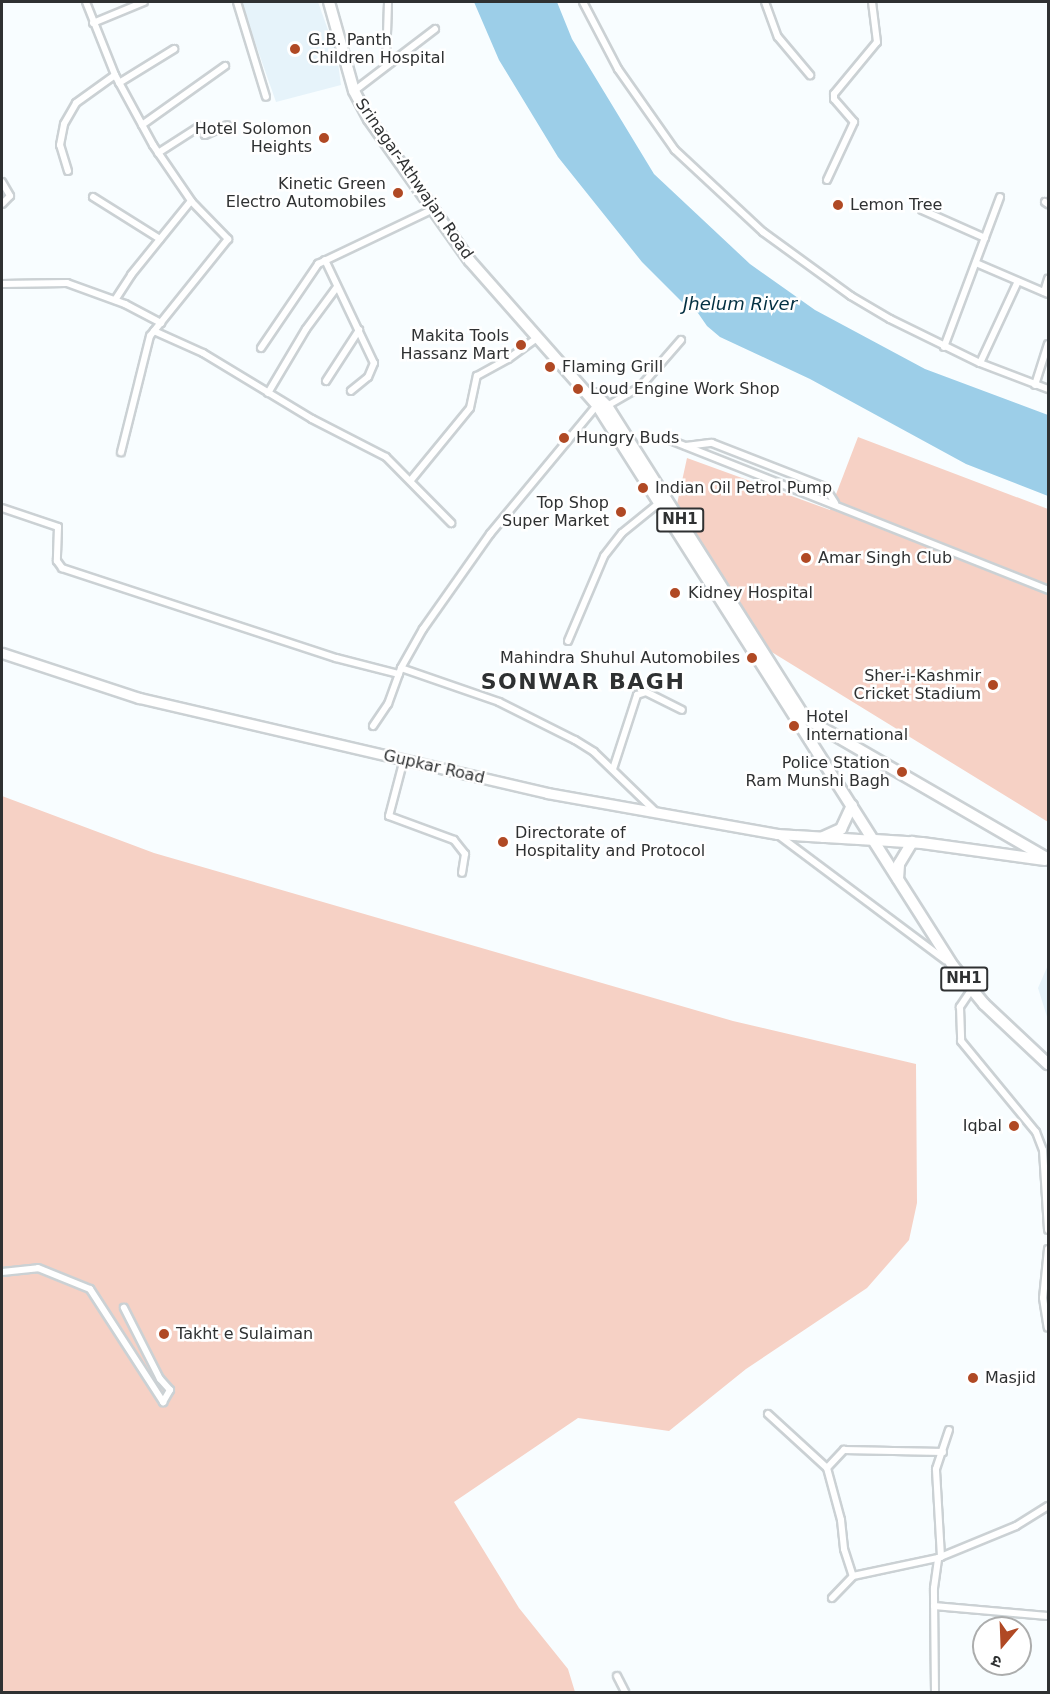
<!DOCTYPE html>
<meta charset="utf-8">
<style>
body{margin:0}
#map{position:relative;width:1050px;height:1694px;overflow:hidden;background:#f8fdff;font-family:"DejaVu Sans","Noto Sans Devanagari",sans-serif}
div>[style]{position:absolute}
.built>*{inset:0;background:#e6f3fa}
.green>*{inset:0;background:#f6d1c5}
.water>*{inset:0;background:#9ccee8}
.roads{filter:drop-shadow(2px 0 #cbd1d4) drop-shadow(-2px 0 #cbd1d4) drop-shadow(0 2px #cbd1d4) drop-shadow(0 -2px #cbd1d4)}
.minor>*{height:6px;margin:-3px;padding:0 3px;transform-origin:3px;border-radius:3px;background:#fff}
.secondary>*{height:9px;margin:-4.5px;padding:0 4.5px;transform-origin:4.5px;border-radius:4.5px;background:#fff}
.trunk>*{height:10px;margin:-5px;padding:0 5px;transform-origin:5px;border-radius:5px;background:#fff}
.dots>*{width:16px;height:16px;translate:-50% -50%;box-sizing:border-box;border:3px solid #fff;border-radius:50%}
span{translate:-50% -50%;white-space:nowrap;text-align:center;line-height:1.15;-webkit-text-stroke:5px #fff;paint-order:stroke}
.shield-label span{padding:2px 4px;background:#fff;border:2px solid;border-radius:4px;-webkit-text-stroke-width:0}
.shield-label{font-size:15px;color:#2f3132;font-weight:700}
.poi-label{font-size:16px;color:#2f3132}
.left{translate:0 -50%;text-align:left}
.right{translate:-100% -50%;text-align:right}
.street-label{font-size:16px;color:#2f3132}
.water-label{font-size:18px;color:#033042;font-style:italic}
.district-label{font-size:22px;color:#2f3132;font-weight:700;letter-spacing:1.5px}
.frame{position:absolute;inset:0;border:3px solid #2f3132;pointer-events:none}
.north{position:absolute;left:972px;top:1616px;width:60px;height:60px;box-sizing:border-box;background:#fff;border:2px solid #acadad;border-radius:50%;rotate:199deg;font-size:16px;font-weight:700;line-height:24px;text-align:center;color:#2f3132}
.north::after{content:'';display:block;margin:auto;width:21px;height:27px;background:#b04924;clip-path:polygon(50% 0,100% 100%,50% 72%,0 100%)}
</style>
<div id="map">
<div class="built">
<div style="clip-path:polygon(241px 2px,318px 2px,337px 55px,341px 85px,276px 102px)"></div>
<div style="clip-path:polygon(1048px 965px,1048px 1020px,1038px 988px)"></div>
</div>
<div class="green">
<div style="clip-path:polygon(858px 437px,1048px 509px,1048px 822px,770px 651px,677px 504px,687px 458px,830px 510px)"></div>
<div style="clip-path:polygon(2px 796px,154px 853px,733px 1021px,916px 1064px,917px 1203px,909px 1240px,867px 1288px,746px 1369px,669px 1431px,578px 1418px,454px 1502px,519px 1608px,568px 1669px,575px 1692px,2px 1692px)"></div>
</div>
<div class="water">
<div style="clip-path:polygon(474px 2px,557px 2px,572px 39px,654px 174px,750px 264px,815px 310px,925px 369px,1048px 415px,1048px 496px,966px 464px,810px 379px,720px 337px,707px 326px,691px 303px,683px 303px,642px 262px,558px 157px,499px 60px)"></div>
</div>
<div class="roads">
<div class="minor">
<div style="left:86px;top:2px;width:79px;rotate:68.3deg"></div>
<div style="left:115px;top:75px;width:80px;rotate:61.5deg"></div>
<div style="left:153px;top:145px;width:69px;rotate:55.6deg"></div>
<div style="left:192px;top:202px;width:52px;rotate:45.8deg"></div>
<div style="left:228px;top:239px;width:124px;rotate:128.8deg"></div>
<div style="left:150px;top:336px;width:120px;rotate:104deg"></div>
<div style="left:237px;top:2px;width:99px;rotate:73deg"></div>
<div style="left:583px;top:2px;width:76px;rotate:62.4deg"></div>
<div style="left:618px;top:69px;width:99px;rotate:54.9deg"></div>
<div style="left:675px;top:150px;width:120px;rotate:43deg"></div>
<div style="left:763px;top:232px;width:109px;rotate:36deg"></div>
<div style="left:851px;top:296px;width:45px;rotate:30.5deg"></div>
<div style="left:890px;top:319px;width:100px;rotate:26.1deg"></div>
<div style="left:980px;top:363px;width:73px;rotate:20.9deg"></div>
<div style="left:765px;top:2px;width:37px;rotate:70deg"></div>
<div style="left:778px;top:37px;width:50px;rotate:49.9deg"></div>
<div style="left:93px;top:23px;width:55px;rotate:-22.4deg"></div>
<div style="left:386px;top:66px;width:64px;rotate:-88.2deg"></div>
<div style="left:119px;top:83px;width:65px;rotate:-31.7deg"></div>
<div style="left:354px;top:91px;width:102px;rotate:-37.4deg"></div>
<div style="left:142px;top:125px;width:102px;rotate:-35.4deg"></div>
<div style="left:158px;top:153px;width:50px;rotate:-32.7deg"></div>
<div style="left:200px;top:126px;width:10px;rotate:61deg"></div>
<div style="left:205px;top:135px;width:24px;rotate:-24deg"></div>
<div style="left:68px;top:171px;width:27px;rotate:-107deg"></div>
<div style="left:60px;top:145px;width:21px;rotate:-79deg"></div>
<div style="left:64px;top:124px;width:24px;rotate:-60deg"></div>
<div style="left:76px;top:103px;width:48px;rotate:-35.7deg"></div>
<div style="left:827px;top:180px;width:64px;rotate:-65deg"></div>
<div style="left:854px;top:122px;width:30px;rotate:-131deg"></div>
<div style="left:834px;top:99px;width:5px;rotate:-90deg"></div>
<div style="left:834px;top:94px;width:67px;rotate:-50.4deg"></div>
<div style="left:877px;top:42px;width:40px;rotate:-97.1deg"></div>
<div style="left:2px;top:182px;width:16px;rotate:60deg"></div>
<div style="left:10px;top:196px;width:11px;rotate:135deg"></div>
<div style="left:93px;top:197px;width:79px;rotate:32.1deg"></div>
<div style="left:1045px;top:202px;width:4px;rotate:34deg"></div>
<div style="left:922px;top:210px;width:69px;rotate:24deg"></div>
<div style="left:325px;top:260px;width:114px;rotate:64.6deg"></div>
<div style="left:374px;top:363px;width:15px;rotate:113deg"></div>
<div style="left:368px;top:377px;width:22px;rotate:141deg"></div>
<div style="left:976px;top:263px;width:78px;rotate:23.3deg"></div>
<div style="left:2px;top:284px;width:65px;rotate:-0.9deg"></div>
<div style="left:67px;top:283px;width:62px;rotate:19.9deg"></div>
<div style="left:125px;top:304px;width:41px;rotate:27.8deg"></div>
<div style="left:1044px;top:292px;width:14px;rotate:-73deg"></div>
<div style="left:115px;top:300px;width:30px;rotate:-57deg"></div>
<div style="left:131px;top:275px;width:95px;rotate:-51deg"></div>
<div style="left:154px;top:331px;width:54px;rotate:24.2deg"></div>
<div style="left:203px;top:353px;width:127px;rotate:31.2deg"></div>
<div style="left:312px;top:419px;width:83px;rotate:27.2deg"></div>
<div style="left:386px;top:457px;width:93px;rotate:45.4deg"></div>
<div style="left:944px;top:347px;width:160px;rotate:-69.5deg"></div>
<div style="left:261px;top:348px;width:102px;rotate:-55.8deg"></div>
<div style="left:318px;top:264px;width:125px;rotate:-25.5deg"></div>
<div style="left:980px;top:363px;width:90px;rotate:-65.1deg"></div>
<div style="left:326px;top:381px;width:61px;rotate:-57.1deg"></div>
<div style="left:1035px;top:385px;width:43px;rotate:-72.4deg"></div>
<div style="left:268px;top:393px;width:74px;rotate:-59.3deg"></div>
<div style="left:306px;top:329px;width:52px;rotate:-53.6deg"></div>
<div style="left:607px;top:406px;width:39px;rotate:-30deg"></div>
<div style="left:641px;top:386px;width:61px;rotate:-49deg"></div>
<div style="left:665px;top:438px;width:412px;rotate:21.6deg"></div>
<div style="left:686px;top:446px;width:26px;rotate:-7deg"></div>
<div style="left:712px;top:443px;width:121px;rotate:21.3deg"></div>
<div style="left:825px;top:487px;width:19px;rotate:58deg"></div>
<div style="left:411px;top:480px;width:93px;rotate:-50.7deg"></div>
<div style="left:470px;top:408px;width:33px;rotate:-78deg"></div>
<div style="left:477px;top:376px;width:35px;rotate:-29deg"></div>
<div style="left:508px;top:359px;width:37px;rotate:-36deg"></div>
<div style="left:2px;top:508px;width:59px;rotate:18.7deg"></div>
<div style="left:58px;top:527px;width:34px;rotate:92deg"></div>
<div style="left:57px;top:561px;width:9px;rotate:54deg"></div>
<div style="left:62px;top:568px;width:288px;rotate:18.2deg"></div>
<div style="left:336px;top:658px;width:65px;rotate:14.3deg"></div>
<div style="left:568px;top:641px;width:92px;rotate:-67deg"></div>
<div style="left:604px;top:556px;width:29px;rotate:-52deg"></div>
<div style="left:622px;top:533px;width:48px;rotate:-39deg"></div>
<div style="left:401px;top:668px;width:104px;rotate:19.1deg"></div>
<div style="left:499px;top:702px;width:85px;rotate:26.6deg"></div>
<div style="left:575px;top:740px;width:22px;rotate:32deg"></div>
<div style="left:594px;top:752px;width:85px;rotate:44deg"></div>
<div style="left:373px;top:726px;width:27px;rotate:-56deg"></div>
<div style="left:388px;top:704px;width:38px;rotate:-70deg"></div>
<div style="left:401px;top:668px;width:45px;rotate:-60.6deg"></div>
<div style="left:423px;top:629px;width:116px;rotate:-54.8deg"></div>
<div style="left:490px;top:534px;width:168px;rotate:-50.3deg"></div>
<div style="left:404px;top:759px;width:59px;rotate:104.7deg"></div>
<div style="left:389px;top:816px;width:69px;rotate:20.3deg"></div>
<div style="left:454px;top:840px;width:18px;rotate:52deg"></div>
<div style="left:465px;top:854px;width:19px;rotate:99deg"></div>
<div style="left:613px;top:769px;width:78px;rotate:-72deg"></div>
<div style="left:637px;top:695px;width:9px;rotate:-18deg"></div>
<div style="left:646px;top:692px;width:40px;rotate:26.6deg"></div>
<div style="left:778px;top:835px;width:209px;rotate:36.8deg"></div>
<div style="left:972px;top:989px;width:22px;rotate:124deg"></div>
<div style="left:960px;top:1007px;width:34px;rotate:88deg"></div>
<div style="left:961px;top:1041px;width:118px;rotate:50.5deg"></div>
<div style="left:1036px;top:1132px;width:19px;rotate:69deg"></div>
<div style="left:1043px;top:1150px;width:80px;rotate:86.4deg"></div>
<div style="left:1048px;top:1249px;width:49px;rotate:95.8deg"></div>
<div style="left:1043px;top:1298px;width:30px;rotate:81deg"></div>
<div style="left:2px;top:1272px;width:36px;rotate:-6deg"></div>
<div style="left:38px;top:1268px;width:56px;rotate:22deg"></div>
<div style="left:90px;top:1289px;width:135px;rotate:57.1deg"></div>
<div style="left:163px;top:1402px;width:14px;rotate:-60deg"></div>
<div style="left:170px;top:1390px;width:15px;rotate:-132deg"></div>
<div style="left:160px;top:1379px;width:80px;rotate:-116.9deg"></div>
<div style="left:768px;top:1414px;width:80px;rotate:42.5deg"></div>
<div style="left:827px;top:1468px;width:25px;rotate:-47deg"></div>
<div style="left:844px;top:1450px;width:99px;rotate:1.2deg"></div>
<div style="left:827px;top:1468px;width:54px;rotate:74.9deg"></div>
<div style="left:841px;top:1520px;width:29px;rotate:84deg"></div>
<div style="left:844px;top:1549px;width:28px;rotate:72deg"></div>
<div style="left:941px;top:1557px;width:88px;rotate:-93.3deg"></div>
<div style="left:936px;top:1469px;width:41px;rotate:-71.6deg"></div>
<div style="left:832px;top:1598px;width:30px;rotate:-46deg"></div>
<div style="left:853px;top:1576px;width:87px;rotate:-12deg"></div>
<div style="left:938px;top:1558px;width:84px;rotate:-22.3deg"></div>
<div style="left:1016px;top:1526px;width:38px;rotate:-32deg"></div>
<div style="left:934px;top:1606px;width:114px;rotate:5deg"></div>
<div style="left:617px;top:1676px;width:18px;rotate:63deg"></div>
<div style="left:935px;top:1692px;width:104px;rotate:-90.6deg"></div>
<div style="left:934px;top:1588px;width:30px;rotate:-82deg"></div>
</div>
<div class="secondary">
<div style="left:2px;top:653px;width:144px;rotate:18.2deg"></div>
<div style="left:139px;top:698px;width:419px;rotate:13.1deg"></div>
<div style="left:547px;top:793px;width:234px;rotate:10.1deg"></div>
<div style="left:777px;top:834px;width:98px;rotate:3.5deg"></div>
</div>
<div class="trunk">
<div style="left:329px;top:2px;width:92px;rotate:74.3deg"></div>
<div style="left:354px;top:91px;width:32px;rotate:62deg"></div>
<div style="left:369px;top:119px;width:174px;rotate:54.6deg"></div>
<div style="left:470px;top:261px;width:192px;rotate:48.6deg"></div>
<div style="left:597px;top:405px;width:664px;rotate:57.6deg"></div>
<div style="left:953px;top:966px;width:49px;rotate:50.8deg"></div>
<div style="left:984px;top:1004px;width:88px;rotate:43.2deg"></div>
<div style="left:595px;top:394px;width:17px;rotate:45deg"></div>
<div style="left:607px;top:406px;width:370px;rotate:57.6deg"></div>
<div style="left:805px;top:718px;width:281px;rotate:30.1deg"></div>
<div style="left:823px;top:837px;width:20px;rotate:-24deg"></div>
<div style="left:841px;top:829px;width:26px;rotate:-65deg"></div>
<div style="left:875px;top:840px;width:47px;rotate:3.7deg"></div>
<div style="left:922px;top:843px;width:124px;rotate:7.9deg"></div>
<div style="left:898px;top:879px;width:15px;rotate:-86deg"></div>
<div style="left:899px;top:864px;width:26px;rotate:-59deg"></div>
</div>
</div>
<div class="dots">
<div style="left:295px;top:49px;background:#b04924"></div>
<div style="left:324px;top:138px;background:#b04924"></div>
<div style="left:398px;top:193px;background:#b04924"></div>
<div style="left:838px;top:205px;background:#b04924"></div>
<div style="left:521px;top:345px;background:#b04924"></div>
<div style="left:550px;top:367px;background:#b04924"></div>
<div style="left:578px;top:389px;background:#b04924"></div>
<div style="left:564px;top:438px;background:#b04924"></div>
<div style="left:643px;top:488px;background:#b04924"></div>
<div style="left:621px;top:512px;background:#b04924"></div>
<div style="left:806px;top:558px;background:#b04924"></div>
<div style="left:675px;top:593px;background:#b04924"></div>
<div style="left:752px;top:658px;background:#b04924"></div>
<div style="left:993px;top:685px;background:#b04924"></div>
<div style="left:794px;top:726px;background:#b04924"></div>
<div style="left:902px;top:772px;background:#b04924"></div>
<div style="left:503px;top:842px;background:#b04924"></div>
<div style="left:1014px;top:1126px;background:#b04924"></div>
<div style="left:164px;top:1334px;background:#b04924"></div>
<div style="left:973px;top:1378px;background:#b04924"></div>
</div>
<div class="shield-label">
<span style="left:680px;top:520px">NH1</span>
<span style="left:964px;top:979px">NH1</span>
</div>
<div class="poi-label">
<span class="left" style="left:308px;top:49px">G.B. Panth<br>Children Hospital</span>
<span class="right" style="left:312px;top:138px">Hotel Solomon<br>Heights</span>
<span class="right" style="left:386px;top:193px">Kinetic Green<br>Electro Automobiles</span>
<span class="left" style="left:850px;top:205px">Lemon Tree</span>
<span class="right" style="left:509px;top:345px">Makita Tools<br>Hassanz Mart</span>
<span class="left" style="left:562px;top:367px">Flaming Grill</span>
<span class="left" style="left:590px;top:389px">Loud Engine Work Shop</span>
<span class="left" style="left:576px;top:438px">Hungry Buds</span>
<span class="left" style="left:655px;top:488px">Indian Oil Petrol Pump</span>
<span class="right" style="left:609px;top:512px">Top Shop<br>Super Market</span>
<span class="left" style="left:818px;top:558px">Amar Singh Club</span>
<span class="left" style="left:688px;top:593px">Kidney Hospital</span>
<span class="right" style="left:740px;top:658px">Mahindra Shuhul Automobiles</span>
<span class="right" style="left:981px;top:685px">Sher-i-Kashmir<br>Cricket Stadium</span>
<span class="left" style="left:806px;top:726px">Hotel<br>International</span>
<span class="right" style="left:890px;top:772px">Police Station<br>Ram Munshi Bagh</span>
<span class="left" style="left:515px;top:842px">Directorate of<br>Hospitality and Protocol</span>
<span class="right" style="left:1002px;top:1126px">Iqbal</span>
<span class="left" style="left:176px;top:1334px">Takht e Sulaiman</span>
<span class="left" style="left:985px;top:1378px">Masjid</span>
</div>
<div class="street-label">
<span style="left:414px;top:179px;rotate:55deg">Srinagar-Athwajan Road</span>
<span style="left:434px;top:767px;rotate:13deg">Gupkar Road</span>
</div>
<div class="water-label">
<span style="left:740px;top:304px">Jhelum River</span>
</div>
<div class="district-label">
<span style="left:583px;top:682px">SONWAR BAGH</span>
</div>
<div class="frame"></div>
<div class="north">उ</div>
</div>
